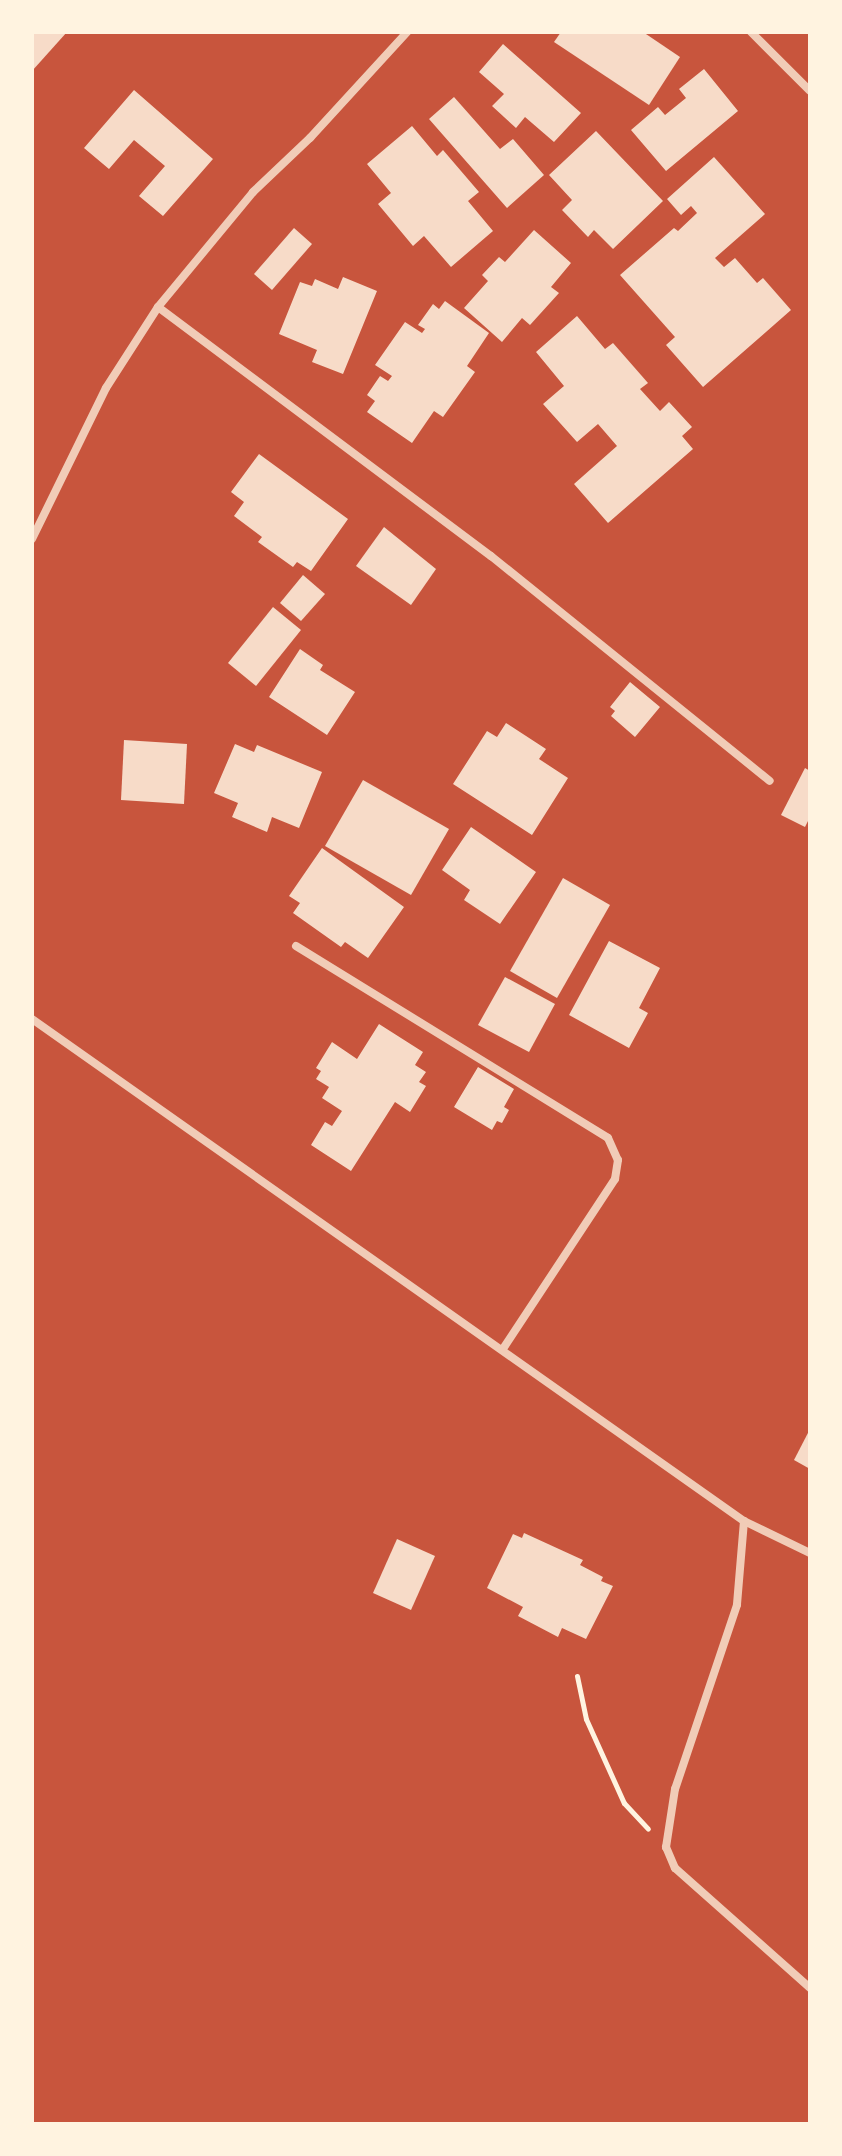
<!DOCTYPE html>
<style>
body{margin:0}
#map{position:relative;width:842px;height:2156px;overflow:hidden;background:#c8553d;font-family:Lato,sans-serif}
div>[style]{position:absolute}
.building>*{inset:0;background:#f7dbc8}
.path>*{height:5px;margin:-2.5px;padding:0 2.5px;transform-origin:2.5px;border-radius:2.5px;background:#fff3e0}
.minor>*{height:8px;margin:-4px;padding:0 4px;transform-origin:4px;border-radius:4px;background:#f1ccb7}
span{translate:-50% -50%;white-space:nowrap;text-align:center;line-height:1.15;-webkit-text-stroke:7px #fff3e0;paint-order:stroke}
.frame{position:absolute;inset:0;border:34px solid #fff3e0;pointer-events:none}
</style>
<div id="map">
<div class="building">
<div style="clip-path:polygon(32px 32px,67px 32px,32px 71px)"></div>
<div style="clip-path:polygon(561px 32px,643px 32px,680px 57px,649px 105px,554px 42px)"></div>
<div style="clip-path:polygon(503px 44px,581px 113px,554px 142px,525px 117px,516px 128px,492px 106px,504px 94px,479px 72px)"></div>
<div style="clip-path:polygon(704px 69px,738px 111px,666px 171px,631px 130px,658px 107px,665px 115px,686px 98px,679px 89px)"></div>
<div style="clip-path:polygon(134px 90px,213px 159px,163px 216px,139px 196px,165px 166px,134px 140px,109px 169px,84px 148px)"></div>
<div style="clip-path:polygon(454px 97px,500px 149px,513px 139px,544px 175px,507px 208px,429px 119px)"></div>
<div style="clip-path:polygon(412px 126px,437px 156px,443px 150px,479px 192px,468px 201px,493px 231px,451px 267px,424px 236px,413px 246px,378px 204px,391px 193px,367px 164px)"></div>
<div style="clip-path:polygon(596px 131px,663px 201px,613px 249px,594px 230px,588px 237px,562px 210px,572px 200px,549px 175px)"></div>
<div style="clip-path:polygon(714px 157px,765px 214px,715px 258px,724px 267px,735px 258px,757px 283px,763px 278px,791px 310px,703px 387px,666px 345px,675px 337px,620px 275px,674px 228px,678px 231px,697px 213px,691px 206px,681px 215px,667px 199px)"></div>
<div style="clip-path:polygon(294px 228px,312px 244px,272px 290px,254px 274px)"></div>
<div style="clip-path:polygon(534px 230px,571px 263px,551px 287px,559px 293px,530px 325px,522px 318px,502px 342px,464px 308px,488px 281px,482px 275px,499px 257px,505px 262px)"></div>
<div style="clip-path:polygon(343px 277px,377px 291px,343px 374px,312px 362px,317px 350px,279px 334px,300px 282px,312px 286px,315px 279px,338px 289px)"></div>
<div style="clip-path:polygon(445px 301px,489px 333px,467px 366px,475px 372px,443px 417px,434px 411px,412px 443px,367px 412px,375px 401px,367px 395px,380px 376px,388px 381px,392px 376px,375px 365px,405px 322px,422px 333px,425px 329px,418px 325px,433px 304px,439px 309px)"></div>
<div style="clip-path:polygon(577px 316px,605px 349px,613px 343px,648px 383px,640px 389px,660px 411px,669px 402px,692px 427px,682px 436px,693px 449px,608px 523px,574px 484px,617px 446px,598px 424px,577px 442px,543px 404px,564px 386px,536px 352px)"></div>
<div style="clip-path:polygon(259px 454px,348px 519px,311px 571px,297px 562px,293px 567px,258px 542px,262px 537px,234px 516px,244px 502px,231px 492px)"></div>
<div style="clip-path:polygon(384px 527px,436px 569px,411px 605px,356px 566px)"></div>
<div style="clip-path:polygon(303px 575px,325px 594px,301px 621px,280px 603px)"></div>
<div style="clip-path:polygon(273px 607px,301px 630px,256px 686px,228px 663px)"></div>
<div style="clip-path:polygon(300px 649px,323px 665px,320px 670px,355px 692px,327px 735px,269px 697px)"></div>
<div style="clip-path:polygon(630px 682px,660px 707px,635px 737px,611px 716px,615px 711px,610px 707px)"></div>
<div style="clip-path:polygon(506px 723px,546px 749px,539px 759px,568px 778px,532px 835px,453px 784px,487px 731px,497px 737px)"></div>
<div style="clip-path:polygon(124px 740px,187px 744px,184px 804px,121px 800px)"></div>
<div style="clip-path:polygon(235px 744px,254px 752px,257px 745px,322px 772px,299px 828px,272px 817px,267px 832px,232px 817px,238px 803px,214px 793px)"></div>
<div style="clip-path:polygon(805px 768px,810px 771px,810px 817px,805px 827px,781px 815px)"></div>
<div style="clip-path:polygon(363px 780px,449px 829px,411px 895px,325px 846px)"></div>
<div style="clip-path:polygon(471px 827px,536px 872px,500px 924px,464px 900px,470px 890px,442px 870px)"></div>
<div style="clip-path:polygon(322px 848px,404px 907px,368px 958px,345px 942px,341px 947px,293px 913px,300px 903px,289px 896px)"></div>
<div style="clip-path:polygon(563px 878px,610px 905px,557px 998px,510px 971px)"></div>
<div style="clip-path:polygon(609px 941px,660px 968px,639px 1008px,648px 1013px,629px 1048px,569px 1015px)"></div>
<div style="clip-path:polygon(505px 977px,555px 1004px,529px 1052px,478px 1025px)"></div>
<div style="clip-path:polygon(379px 1024px,423px 1052px,415px 1065px,426px 1072px,419px 1082px,426px 1086px,410px 1112px,395px 1102px,351px 1171px,311px 1145px,325px 1122px,332px 1126px,342px 1111px,322px 1098px,329px 1087px,316px 1079px,321px 1071px,316px 1068px,332px 1042px,357px 1059px)"></div>
<div style="clip-path:polygon(478px 1067px,514px 1089px,504px 1107px,509px 1110px,502px 1123px,497px 1121px,492px 1130px,454px 1107px)"></div>
<div style="clip-path:polygon(810px 1429px,810px 1469px,794px 1460px)"></div>
<div style="clip-path:polygon(524px 1533px,583px 1560px,580px 1565px,603px 1577px,601px 1581px,613px 1586px,586px 1639px,562px 1628px,558px 1637px,518px 1616px,523px 1607px,487px 1588px,513px 1534px,522px 1538px)"></div>
<div style="clip-path:polygon(397px 1539px,435px 1556px,411px 1610px,373px 1593px)"></div>
</div>
<div class="path">
<div style="left:577px;top:1676px;width:44px;rotate:78.2deg"></div>
<div style="left:586px;top:1719px;width:92px;rotate:65.7deg"></div>
<div style="left:624px;top:1803px;width:35px;rotate:47deg"></div>
</div>
<div class="minor">
<div style="left:751px;top:32px;width:83px;rotate:45deg"></div>
<div style="left:158px;top:307px;width:416px;rotate:36.8deg"></div>
<div style="left:491px;top:556px;width:358px;rotate:38.9deg"></div>
<div style="left:32px;top:539px;width:168px;rotate:-63.9deg"></div>
<div style="left:106px;top:388px;width:96px;rotate:-57.3deg"></div>
<div style="left:158px;top:307px;width:149px;rotate:-50.4deg"></div>
<div style="left:253px;top:192px;width:79px;rotate:-43.5deg"></div>
<div style="left:310px;top:138px;width:144px;rotate:-47.5deg"></div>
<div style="left:296px;top:946px;width:366px;rotate:31.6deg"></div>
<div style="left:608px;top:1138px;width:24px;rotate:66deg"></div>
<div style="left:618px;top:1160px;width:19px;rotate:99deg"></div>
<div style="left:615px;top:1179px;width:204px;rotate:123.4deg"></div>
<div style="left:32px;top:1019px;width:871px;rotate:35.19deg"></div>
<div style="left:744px;top:1521px;width:73px;rotate:25.9deg"></div>
<div style="left:744px;top:1521px;width:84px;rotate:94.8deg"></div>
<div style="left:737px;top:1605px;width:194px;rotate:108.6deg"></div>
<div style="left:675px;top:1789px;width:59px;rotate:98.8deg"></div>
<div style="left:666px;top:1847px;width:23px;rotate:67deg"></div>
<div style="left:675px;top:1868px;width:181px;rotate:41.6deg"></div>
</div>
<div class="frame"></div>
</div>
